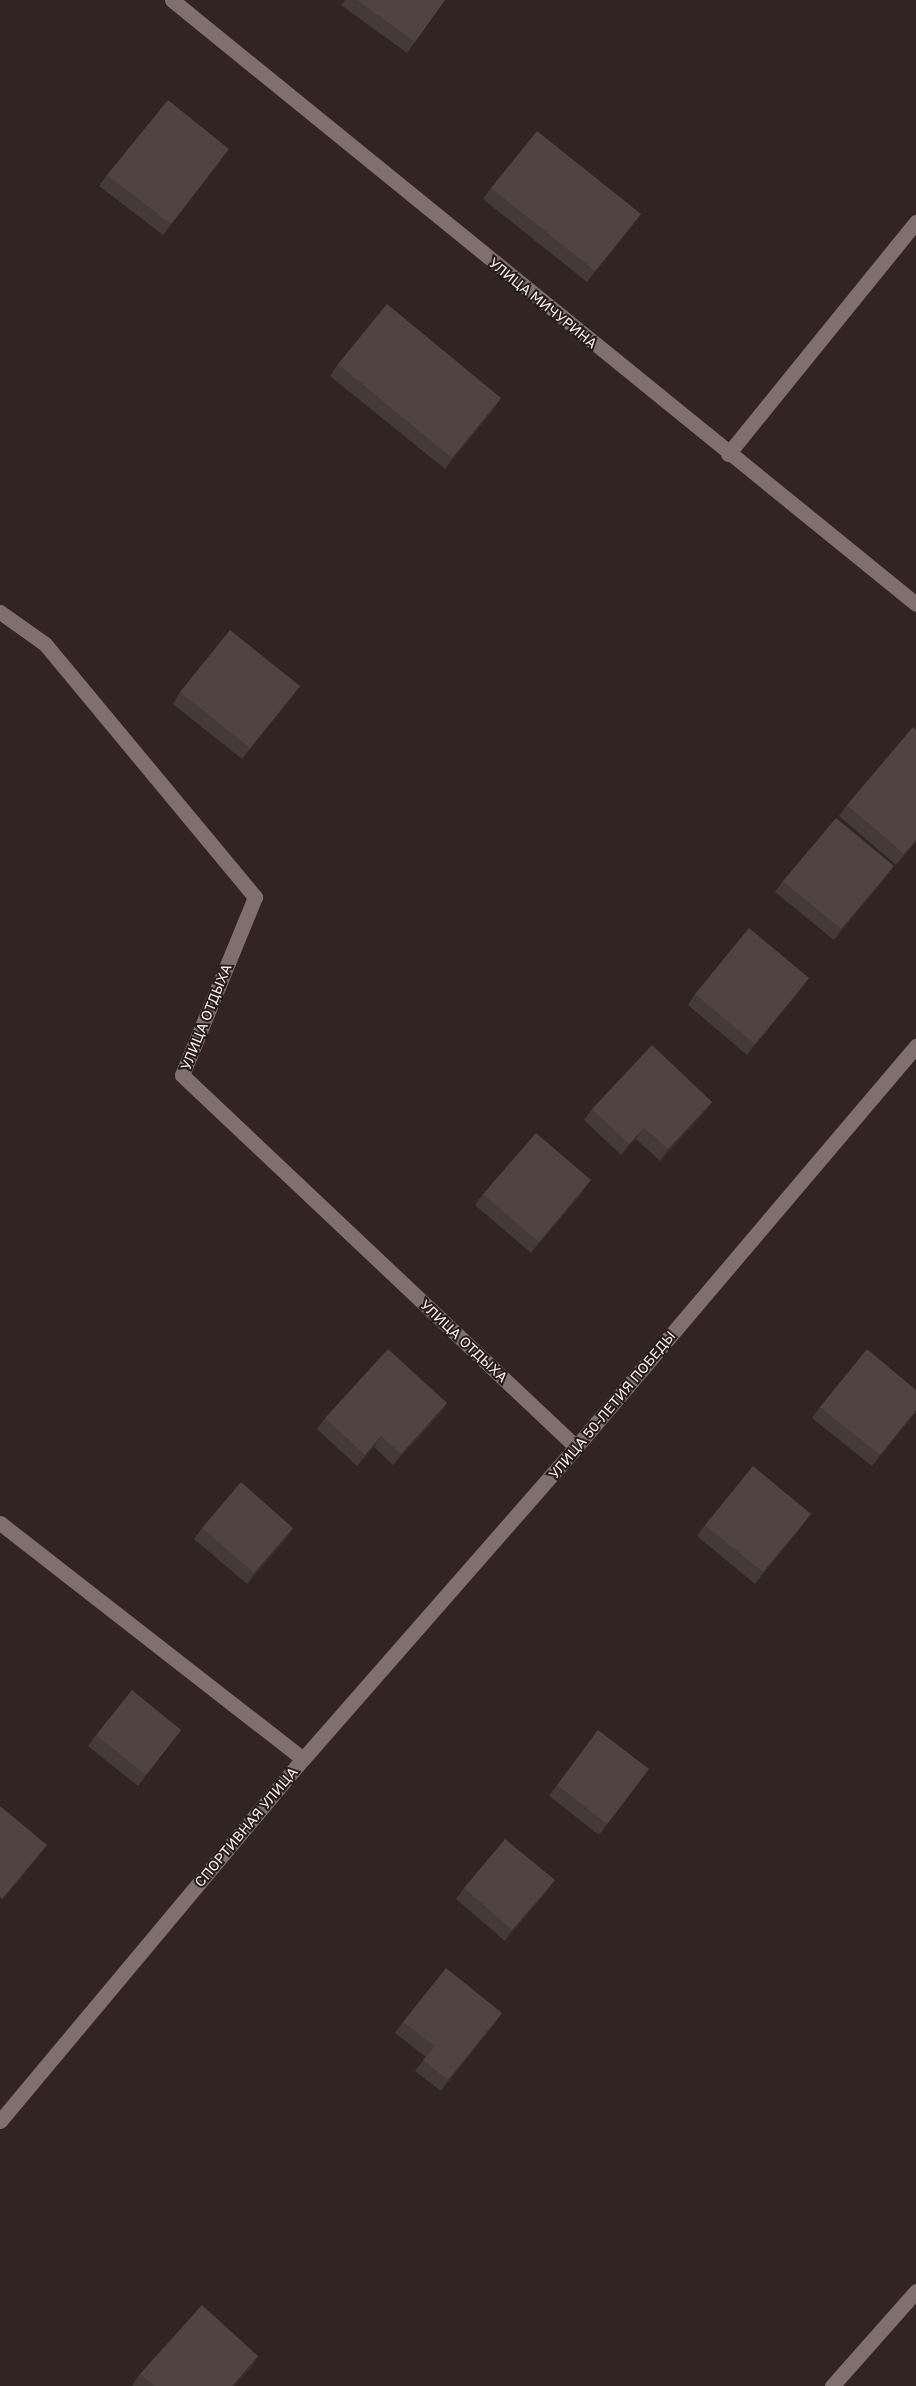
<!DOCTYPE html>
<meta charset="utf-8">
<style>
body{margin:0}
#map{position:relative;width:916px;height:2386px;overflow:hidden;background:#312423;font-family:"Golos Text",sans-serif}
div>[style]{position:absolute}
.minor>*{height:15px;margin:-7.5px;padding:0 7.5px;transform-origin:7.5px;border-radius:7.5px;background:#7f706e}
.wall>*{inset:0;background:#463a38}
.shaded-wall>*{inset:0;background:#392f2e}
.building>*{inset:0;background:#514341}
span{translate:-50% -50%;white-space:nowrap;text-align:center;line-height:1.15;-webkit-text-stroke:4px #271b19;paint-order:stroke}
.street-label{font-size:14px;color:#faf1f0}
</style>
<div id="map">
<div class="minor">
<div style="left:172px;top:0;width:958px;rotate:39.07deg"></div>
<div style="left:728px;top:454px;width:299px;rotate:-51deg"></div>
<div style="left:0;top:612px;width:55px;rotate:35.4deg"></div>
<div style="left:45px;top:644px;width:329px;rotate:50.3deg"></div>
<div style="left:255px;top:897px;width:192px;rotate:112.3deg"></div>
<div style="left:182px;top:1075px;width:542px;rotate:43.35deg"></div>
<div style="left:0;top:1523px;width:384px;rotate:37.9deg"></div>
<div style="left:0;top:2121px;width:472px;rotate:-50.1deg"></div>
<div style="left:303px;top:1759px;width:415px;rotate:-48.8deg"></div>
<div style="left:576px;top:1447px;width:526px;rotate:-49.71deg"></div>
<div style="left:832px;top:2386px;width:127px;rotate:-48.5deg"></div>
</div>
<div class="wall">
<div style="clip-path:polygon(345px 0,445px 0,407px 53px,341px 5px)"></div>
<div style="clip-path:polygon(221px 160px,163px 235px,99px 186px,107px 175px)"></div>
<div style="clip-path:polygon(491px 188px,633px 225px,587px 282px,483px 199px)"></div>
<div style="clip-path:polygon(338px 364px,501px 398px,494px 409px,445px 469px,330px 376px)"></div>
<div style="clip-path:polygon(300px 686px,292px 697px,242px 759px,173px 704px,180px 692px)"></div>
<div style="clip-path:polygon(916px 730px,916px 842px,896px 865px,839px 816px,847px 805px)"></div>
<div style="clip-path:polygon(886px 877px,834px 940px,775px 892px,783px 881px)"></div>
<div style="clip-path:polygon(809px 978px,801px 989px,747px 1055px,688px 1005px,695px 994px)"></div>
<div style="clip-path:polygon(712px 1102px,704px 1113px,660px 1161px,636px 1139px,621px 1155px,584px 1120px,592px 1109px)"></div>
<div style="clip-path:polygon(583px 1192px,531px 1253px,475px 1205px,483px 1194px)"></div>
<div style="clip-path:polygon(916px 1390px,916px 1412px,872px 1466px,812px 1418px,820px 1407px)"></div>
<div style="clip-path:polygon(447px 1403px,440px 1414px,393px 1465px,374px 1447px,357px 1466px,317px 1429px,325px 1418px)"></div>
<div style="clip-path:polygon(705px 1525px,803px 1525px,755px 1584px,697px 1536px)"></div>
<div style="clip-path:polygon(202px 1528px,293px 1528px,286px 1539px,247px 1584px,194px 1539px)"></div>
<div style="clip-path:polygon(181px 1730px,138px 1786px,88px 1746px,96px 1735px)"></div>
<div style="clip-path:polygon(641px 1780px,599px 1835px,549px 1796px,557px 1785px)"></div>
<div style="clip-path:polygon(555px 1880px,547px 1891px,505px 1941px,456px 1899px,464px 1888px)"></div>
<div style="clip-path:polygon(502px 2013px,494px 2024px,441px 2091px,415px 2071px,426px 2057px,395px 2033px,403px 2022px)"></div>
<div style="clip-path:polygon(258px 2356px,251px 2368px,234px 2386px,134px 2386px,132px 2385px,140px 2374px)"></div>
</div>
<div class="shaded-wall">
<div style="clip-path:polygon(229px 149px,221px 160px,163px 235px,171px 224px)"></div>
<div style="clip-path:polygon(641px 214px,633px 225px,587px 282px,595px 271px)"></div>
<div style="clip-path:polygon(501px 398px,494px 409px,445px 469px,452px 458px)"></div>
<div style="clip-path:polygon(300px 686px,292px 697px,242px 759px,250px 748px)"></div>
<div style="clip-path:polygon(916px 840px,916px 842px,896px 865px,904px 854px)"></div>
<div style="clip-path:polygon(894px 866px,886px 877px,834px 940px,841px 929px)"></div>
<div style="clip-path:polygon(809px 978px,801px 989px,747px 1055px,755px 1044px)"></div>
<div style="clip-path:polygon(712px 1102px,704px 1113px,660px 1161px,668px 1149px)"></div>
<div style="clip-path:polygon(644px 1128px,636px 1139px,621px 1155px,629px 1144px)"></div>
<div style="clip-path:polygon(591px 1180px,583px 1192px,531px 1253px,539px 1242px)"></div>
<div style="clip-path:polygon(447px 1403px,440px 1414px,393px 1465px,401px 1454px)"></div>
<div style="clip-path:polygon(916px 1410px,916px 1412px,872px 1466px,880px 1455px)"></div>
<div style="clip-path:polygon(381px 1436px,374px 1447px,357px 1466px,365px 1455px)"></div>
<div style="clip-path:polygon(811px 1514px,803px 1525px,755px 1584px,763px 1572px)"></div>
<div style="clip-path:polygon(293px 1528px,286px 1539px,247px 1584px,254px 1573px)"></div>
<div style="clip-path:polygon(181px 1730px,173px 1741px,138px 1786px,146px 1775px)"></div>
<div style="clip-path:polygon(649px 1769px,641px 1780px,599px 1835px,607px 1824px)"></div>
<div style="clip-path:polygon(47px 1845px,39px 1856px,0 1903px,2px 1899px)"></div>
<div style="clip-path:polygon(555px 1880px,547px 1891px,505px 1941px,512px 1930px)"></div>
<div style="clip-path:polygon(502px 2013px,494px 2024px,441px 2091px,448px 2080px)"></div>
<div style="clip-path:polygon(258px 2356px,251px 2368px,234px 2386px,232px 2386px)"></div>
</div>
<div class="building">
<div style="clip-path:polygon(357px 0,445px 0,415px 42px)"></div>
<div style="clip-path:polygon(168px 100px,229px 149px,171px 224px,107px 175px)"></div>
<div style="clip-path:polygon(537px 131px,641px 214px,595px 271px,491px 188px)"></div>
<div style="clip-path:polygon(387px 304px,501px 398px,452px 458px,338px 364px)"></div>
<div style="clip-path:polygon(230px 630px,300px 686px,250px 748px,180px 692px)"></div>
<div style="clip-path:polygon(913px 727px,916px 730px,916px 840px,904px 854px,847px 805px)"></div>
<div style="clip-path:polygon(836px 818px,894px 866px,841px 929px,783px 881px)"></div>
<div style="clip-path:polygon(749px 928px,809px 978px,755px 1044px,695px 994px)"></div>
<div style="clip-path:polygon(652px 1045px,712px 1102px,668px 1149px,644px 1128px,629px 1144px,592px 1109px)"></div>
<div style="clip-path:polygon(536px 1133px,591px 1180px,539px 1242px,483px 1194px)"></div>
<div style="clip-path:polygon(388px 1349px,447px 1403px,401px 1454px,381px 1436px,365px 1455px,325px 1418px)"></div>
<div style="clip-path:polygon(867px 1349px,916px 1390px,916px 1410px,880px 1455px,820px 1407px)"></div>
<div style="clip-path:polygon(753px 1466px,811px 1514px,763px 1572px,705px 1525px)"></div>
<div style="clip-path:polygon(241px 1482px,293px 1528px,254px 1573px,202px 1528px)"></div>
<div style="clip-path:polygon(132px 1690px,181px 1730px,146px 1775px,96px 1735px)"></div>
<div style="clip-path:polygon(598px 1730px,649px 1769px,607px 1824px,557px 1785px)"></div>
<div style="clip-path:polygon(0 1806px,47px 1845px,2px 1899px,0 1897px)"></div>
<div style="clip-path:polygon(505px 1839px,555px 1880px,512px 1930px,464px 1888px)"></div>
<div style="clip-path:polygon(446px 1968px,502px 2013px,448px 2080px,423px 2060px,435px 2046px,403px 2022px)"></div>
<div style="clip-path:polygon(202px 2305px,258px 2356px,232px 2386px,154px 2386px,140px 2374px)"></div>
</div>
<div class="street-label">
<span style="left:543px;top:303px;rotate:39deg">УЛИЦА МИЧУРИНА</span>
<span style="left:206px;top:1017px;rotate:-68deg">УЛИЦА ОТДЫХА</span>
<span style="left:464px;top:1341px;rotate:43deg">УЛИЦА ОТДЫХА</span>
<span style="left:612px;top:1405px;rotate:-50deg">УЛИЦА 50-ЛЕТИЯ ПОБЕДЫ</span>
<span style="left:246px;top:1827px;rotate:-50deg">СПОРТИВНАЯ УЛИЦА</span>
</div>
</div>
